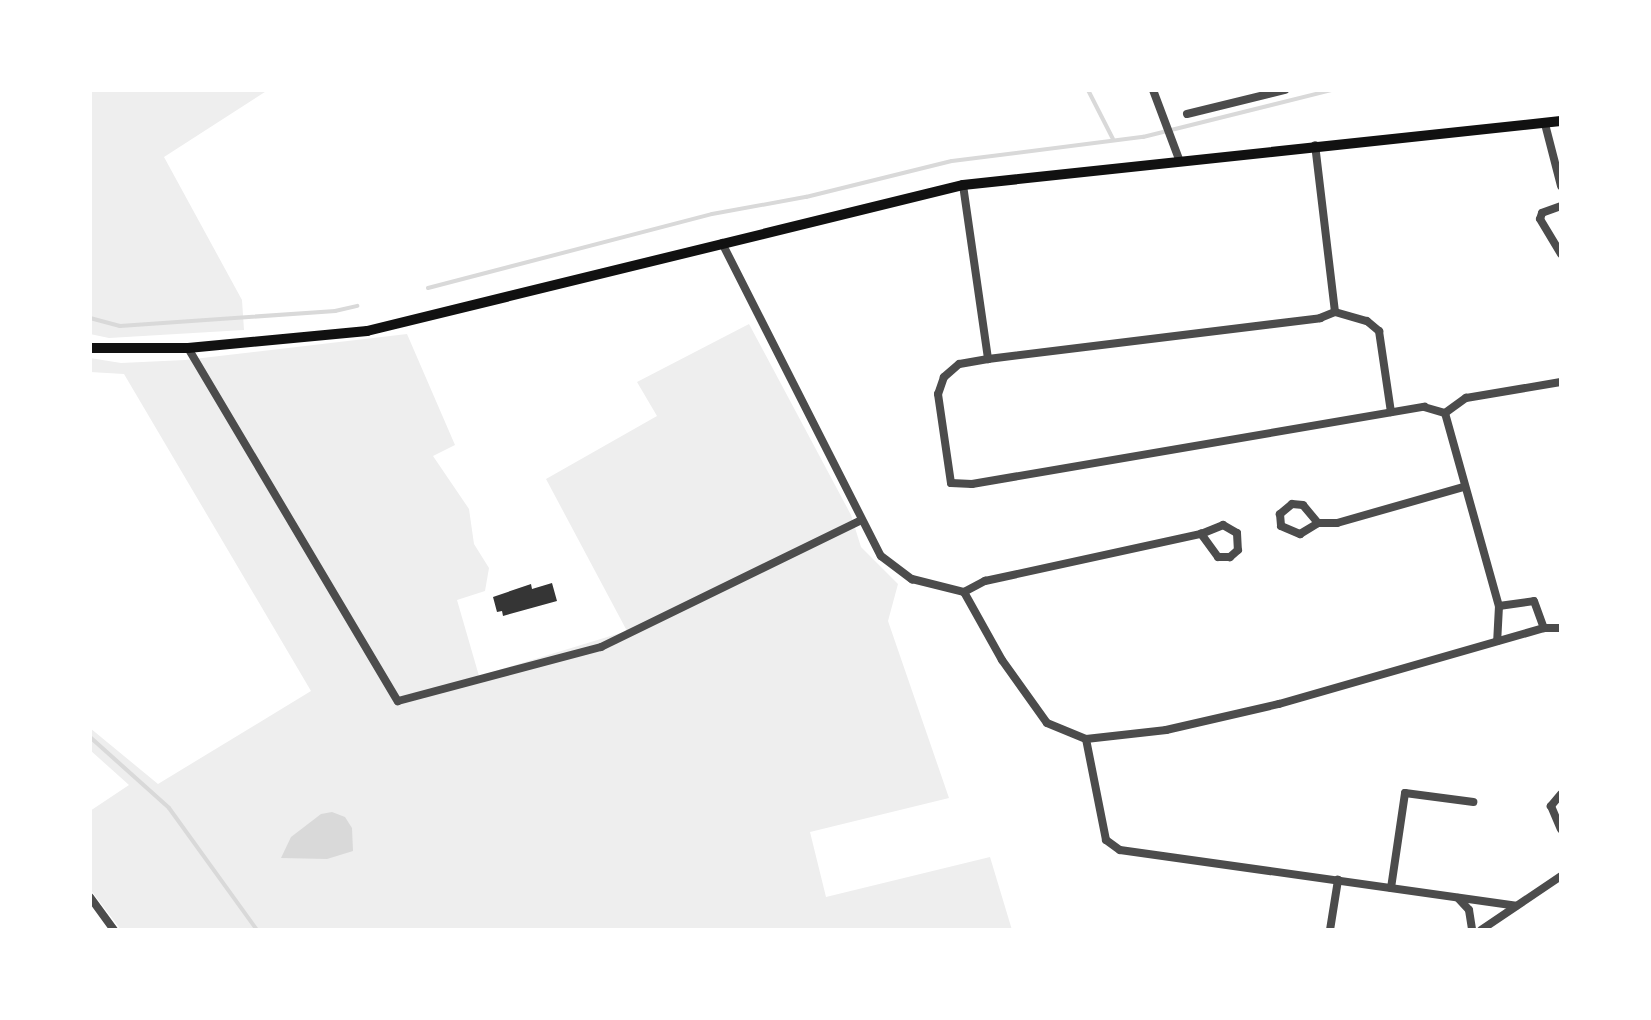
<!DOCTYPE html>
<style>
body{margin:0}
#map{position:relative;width:1651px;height:1020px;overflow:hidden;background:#fff;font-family:"Titillium Web",sans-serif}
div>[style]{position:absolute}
.green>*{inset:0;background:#eee}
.water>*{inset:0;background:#d9d9d9}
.stream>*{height:4px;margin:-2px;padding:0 2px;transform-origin:2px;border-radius:2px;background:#d9d9d9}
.building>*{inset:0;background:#353535}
.minor>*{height:8px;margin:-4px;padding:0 4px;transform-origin:4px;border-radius:4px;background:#4c4c4c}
.secondary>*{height:10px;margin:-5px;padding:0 5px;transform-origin:5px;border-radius:5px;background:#111}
span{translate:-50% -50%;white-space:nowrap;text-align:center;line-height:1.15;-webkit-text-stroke:8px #fff;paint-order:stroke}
.frame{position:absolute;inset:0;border:92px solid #fff;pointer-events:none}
</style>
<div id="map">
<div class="green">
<div style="clip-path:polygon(90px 90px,268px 90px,164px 157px,242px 300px,244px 330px,109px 338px,90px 334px)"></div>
<div style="clip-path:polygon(749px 324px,851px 515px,861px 547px,898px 584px,888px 621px,949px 798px,810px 832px,826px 897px,990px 857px,1012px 930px,121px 930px,90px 889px,90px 811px,129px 785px,90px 750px,90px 728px,158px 784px,311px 691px,124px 374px,90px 372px,90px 358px,121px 363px,185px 360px,407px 334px,455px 445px,433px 456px,469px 509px,474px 544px,489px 568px,485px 591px,457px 600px,479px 676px,627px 631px,546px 479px,657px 416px,637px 382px)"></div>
</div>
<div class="water">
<div style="clip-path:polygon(332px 812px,345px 817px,352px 828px,353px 851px,327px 859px,281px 858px,291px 837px,321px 814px)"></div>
</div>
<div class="stream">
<div style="left:1088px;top:90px;width:55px;rotate:63deg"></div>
<div style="left:428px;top:288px;width:293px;rotate:-14.6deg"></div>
<div style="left:712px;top:214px;width:96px;rotate:-10.3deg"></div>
<div style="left:806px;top:197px;width:150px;rotate:-13.9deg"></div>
<div style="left:952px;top:161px;width:193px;rotate:-7.2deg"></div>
<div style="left:1143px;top:137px;width:194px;rotate:-14deg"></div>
<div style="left:90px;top:318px;width:31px;rotate:15deg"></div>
<div style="left:120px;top:326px;width:216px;rotate:-4deg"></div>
<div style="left:335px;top:311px;width:23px;rotate:-13deg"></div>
<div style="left:90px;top:737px;width:106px;rotate:41.9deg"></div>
<div style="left:169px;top:808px;width:150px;rotate:54.2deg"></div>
</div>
<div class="building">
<div style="clip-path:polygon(552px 583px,557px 601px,503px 616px,502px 611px,497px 612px,493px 597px,531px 584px,532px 589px)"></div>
</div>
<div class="minor">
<div style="left:1153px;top:90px;width:74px;rotate:69.4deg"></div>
<div style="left:1187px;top:114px;width:101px;rotate:-13.8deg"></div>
<div style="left:1545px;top:124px;width:64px;rotate:75.5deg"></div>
<div style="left:963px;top:185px;width:176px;rotate:81.8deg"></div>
<div style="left:988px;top:359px;width:29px;rotate:170deg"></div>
<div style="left:959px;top:364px;width:20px;rotate:139deg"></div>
<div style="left:944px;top:377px;width:18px;rotate:109deg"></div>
<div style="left:938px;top:394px;width:90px;rotate:81.7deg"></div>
<div style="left:951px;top:483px;width:21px;rotate:3deg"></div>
<div style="left:972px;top:484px;width:459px;rotate:-9.7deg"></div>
<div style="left:1424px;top:407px;width:22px;rotate:16deg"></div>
<div style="left:1445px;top:413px;width:26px;rotate:-36deg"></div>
<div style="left:1466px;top:398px;width:96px;rotate:-9.6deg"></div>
<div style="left:1561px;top:206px;width:20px;rotate:160deg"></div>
<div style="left:1542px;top:213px;width:6px;rotate:108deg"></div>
<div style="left:1540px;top:219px;width:41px;rotate:59deg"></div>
<div style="left:722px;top:243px;width:351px;rotate:63.1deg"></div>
<div style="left:881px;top:556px;width:39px;rotate:37deg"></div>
<div style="left:912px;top:579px;width:54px;rotate:14deg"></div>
<div style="left:964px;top:592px;width:78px;rotate:60.8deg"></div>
<div style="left:1002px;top:660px;width:77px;rotate:54.5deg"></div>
<div style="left:1047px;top:723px;width:42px;rotate:22.3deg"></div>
<div style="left:1086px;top:739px;width:81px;rotate:-6.4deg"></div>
<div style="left:1166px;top:730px;width:116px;rotate:-13deg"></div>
<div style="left:1279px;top:704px;width:276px;rotate:-16deg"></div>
<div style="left:1544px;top:628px;width:17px"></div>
<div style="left:1335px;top:312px;width:33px;rotate:16deg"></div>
<div style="left:1367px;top:321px;width:16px;rotate:40deg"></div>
<div style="left:1379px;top:331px;width:82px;rotate:81.6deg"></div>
<div style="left:188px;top:348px;width:411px;rotate:59.3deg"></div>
<div style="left:398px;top:701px;width:210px;rotate:-14.9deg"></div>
<div style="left:601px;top:647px;width:289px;rotate:-26deg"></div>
<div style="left:988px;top:359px;width:335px;rotate:-7deg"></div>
<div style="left:1320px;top:318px;width:16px;rotate:-22deg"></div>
<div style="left:1335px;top:312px;width:168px;rotate:-96.8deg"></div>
<div style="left:1445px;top:413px;width:200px;rotate:74.4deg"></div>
<div style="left:1499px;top:606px;width:35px;rotate:93deg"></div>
<div style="left:1318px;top:523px;width:23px;rotate:-130deg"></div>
<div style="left:1303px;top:505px;width:11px;rotate:-175deg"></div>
<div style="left:1292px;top:504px;width:16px;rotate:140deg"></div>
<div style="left:1280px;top:514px;width:12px;rotate:85deg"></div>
<div style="left:1281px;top:526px;width:21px;rotate:23deg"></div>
<div style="left:1300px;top:534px;width:21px;rotate:-31deg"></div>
<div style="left:1318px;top:523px;width:19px"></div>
<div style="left:1337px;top:523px;width:131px;rotate:-15.9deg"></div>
<div style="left:964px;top:592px;width:24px;rotate:-28deg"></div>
<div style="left:985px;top:581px;width:221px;rotate:-12.3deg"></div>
<div style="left:1201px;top:534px;width:24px;rotate:-22deg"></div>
<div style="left:1223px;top:525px;width:16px;rotate:30deg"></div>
<div style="left:1237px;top:533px;width:17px;rotate:87deg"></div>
<div style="left:1238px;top:550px;width:11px;rotate:139deg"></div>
<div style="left:1230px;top:557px;width:12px;rotate:180deg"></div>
<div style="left:1218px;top:557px;width:29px;rotate:-126deg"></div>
<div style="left:1499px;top:606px;width:35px;rotate:-8deg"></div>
<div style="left:1534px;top:601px;width:29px;rotate:70deg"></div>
<div style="left:1086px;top:739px;width:103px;rotate:78.8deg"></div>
<div style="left:1106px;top:840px;width:17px;rotate:36deg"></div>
<div style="left:1120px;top:850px;width:400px;rotate:8deg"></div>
<div style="left:1561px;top:794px;width:16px;rotate:130deg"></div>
<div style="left:1551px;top:806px;width:25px;rotate:67deg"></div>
<div style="left:1391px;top:888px;width:96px;rotate:-81.6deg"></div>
<div style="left:1405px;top:793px;width:69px;rotate:7.5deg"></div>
<div style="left:90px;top:897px;width:41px;rotate:54deg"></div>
<div style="left:1458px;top:898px;width:16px;rotate:47deg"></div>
<div style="left:1469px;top:910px;width:20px;rotate:81deg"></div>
<div style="left:1330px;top:930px;width:51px;rotate:-80.9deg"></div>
<div style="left:1481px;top:930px;width:97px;rotate:-34deg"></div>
</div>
<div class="secondary">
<div style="left:90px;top:348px;width:98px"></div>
<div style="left:188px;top:348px;width:180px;rotate:-5.4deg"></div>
<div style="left:367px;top:331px;width:614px;rotate:-13.76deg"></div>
<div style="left:963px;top:185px;width:601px;rotate:-6.11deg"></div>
</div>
<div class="frame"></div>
</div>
